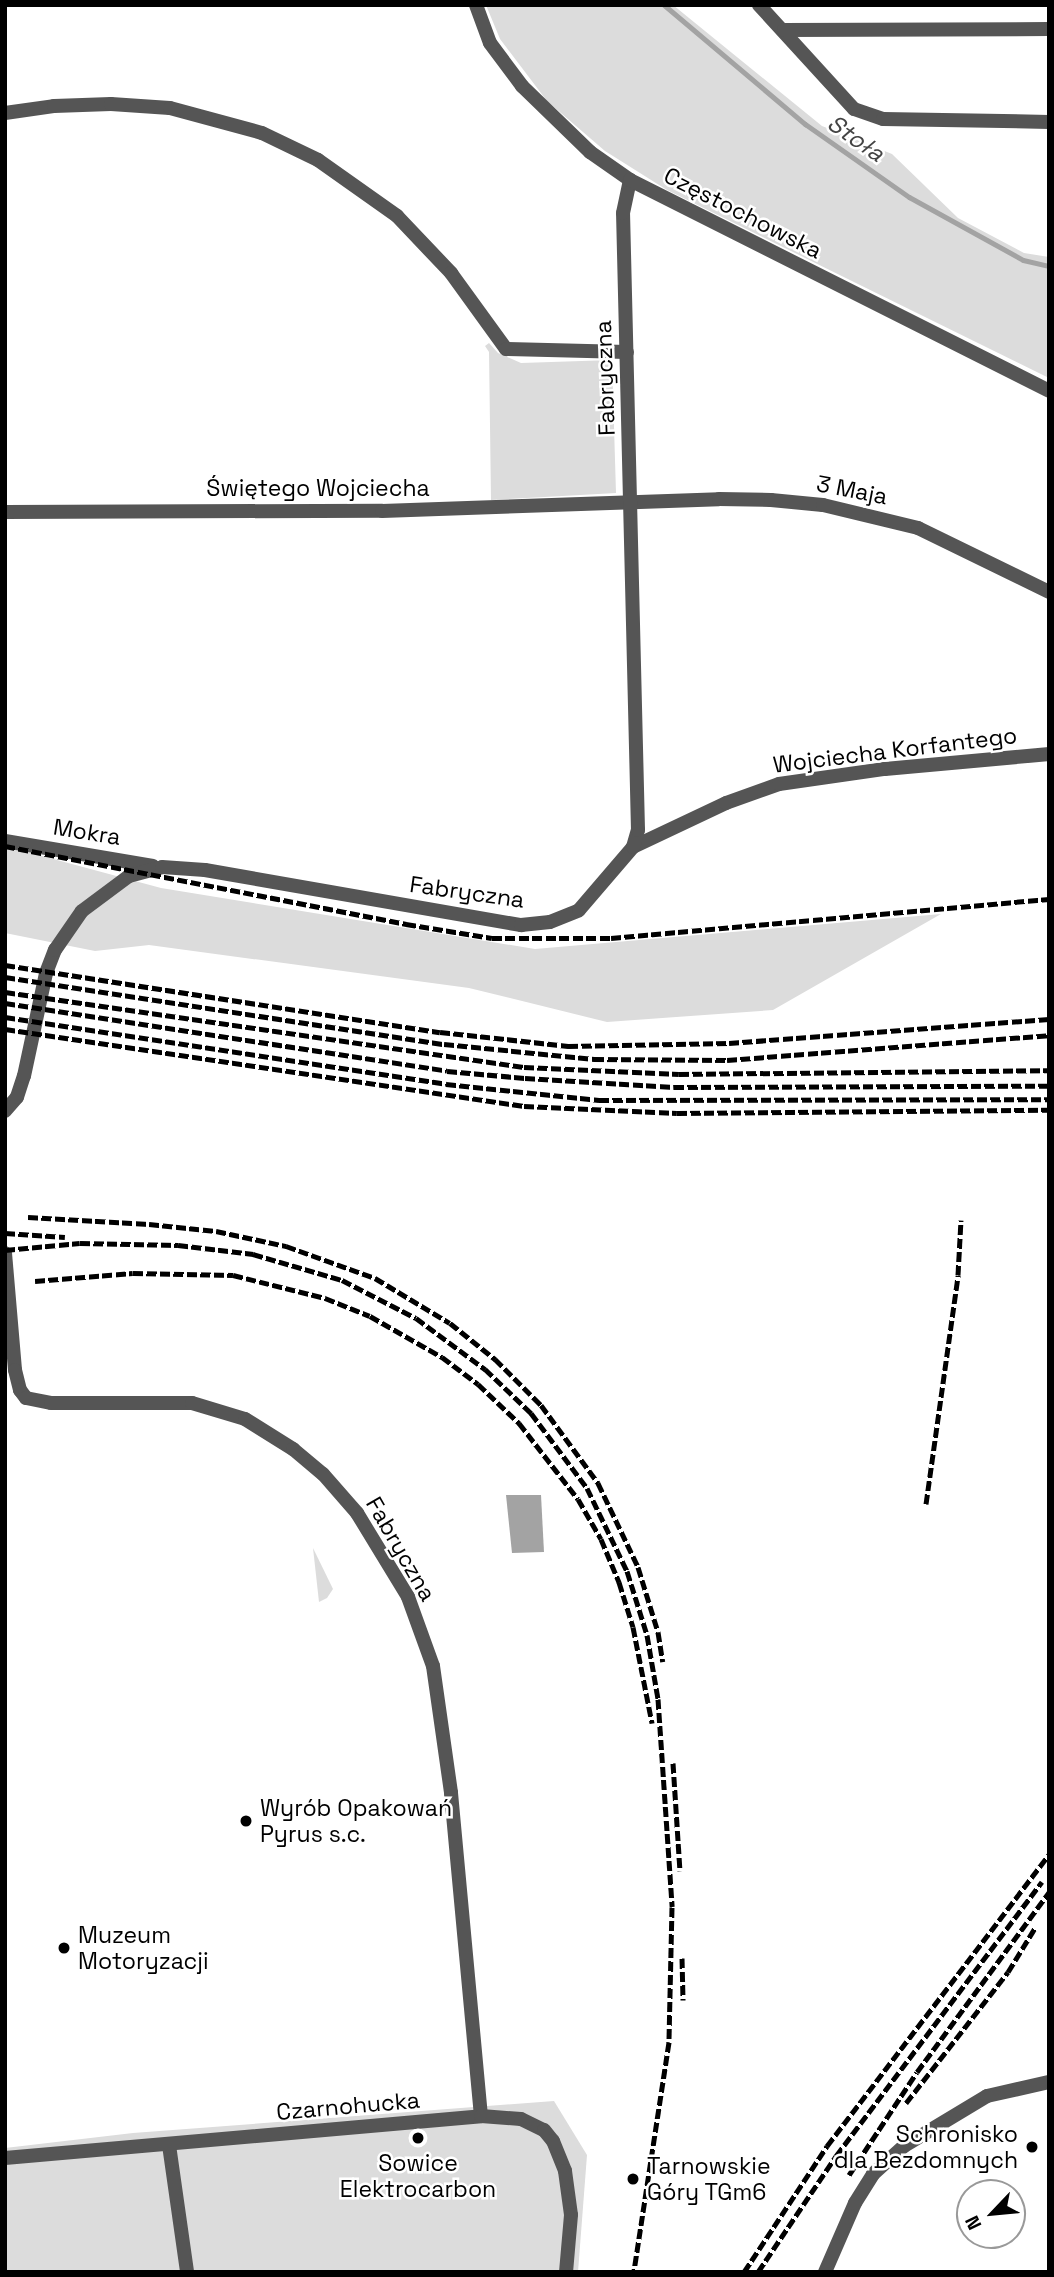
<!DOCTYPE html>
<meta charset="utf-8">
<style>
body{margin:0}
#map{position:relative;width:1054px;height:2277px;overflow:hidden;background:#fff;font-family:"Space Grotesk",sans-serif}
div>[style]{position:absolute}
.green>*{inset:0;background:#dcdcdc}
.water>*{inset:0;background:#a3a3a3}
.stream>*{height:5px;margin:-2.5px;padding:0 2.5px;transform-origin:2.5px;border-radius:2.5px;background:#a3a3a3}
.minor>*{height:14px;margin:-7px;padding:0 7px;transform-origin:7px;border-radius:7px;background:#555}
.tertiary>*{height:14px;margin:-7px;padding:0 7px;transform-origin:7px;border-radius:7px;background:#555}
.rail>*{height:5px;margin-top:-2.5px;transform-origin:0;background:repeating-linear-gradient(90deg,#000 0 10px,transparent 0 13.5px)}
.dots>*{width:19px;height:19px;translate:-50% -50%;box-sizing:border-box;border:4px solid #fff;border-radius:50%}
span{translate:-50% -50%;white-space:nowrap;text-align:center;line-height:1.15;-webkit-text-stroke:5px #fff;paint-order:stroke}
.street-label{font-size:23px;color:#000}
.poi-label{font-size:23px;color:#000}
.left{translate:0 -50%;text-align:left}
.right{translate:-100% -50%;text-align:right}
.water-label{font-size:24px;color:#444;font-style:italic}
.frame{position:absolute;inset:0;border:7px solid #000;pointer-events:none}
.north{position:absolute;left:956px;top:2179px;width:70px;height:70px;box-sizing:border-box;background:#fff;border:2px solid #999;border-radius:50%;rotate:244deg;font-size:19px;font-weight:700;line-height:28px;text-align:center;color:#000}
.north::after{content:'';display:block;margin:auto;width:24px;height:32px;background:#000;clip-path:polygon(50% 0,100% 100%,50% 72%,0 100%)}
</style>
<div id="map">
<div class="green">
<div style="clip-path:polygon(486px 5px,673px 5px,822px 126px,892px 154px,958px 218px,1024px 253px,1049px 257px,1049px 378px,667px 190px,605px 151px,547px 101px,500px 39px)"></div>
<div style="clip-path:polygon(489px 343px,498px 353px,521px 363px,612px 360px,616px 493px,491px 500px,489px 352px,485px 346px)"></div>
<div style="clip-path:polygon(5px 846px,161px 888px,535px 949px,941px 914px,773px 1010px,607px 1022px,469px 988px,149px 945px,95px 951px,5px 933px)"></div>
<div style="clip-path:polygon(313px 1548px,333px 1589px,327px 1598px,319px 1602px)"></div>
<div style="clip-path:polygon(554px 2101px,587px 2155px,578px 2272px,5px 2272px,5px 2148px,133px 2133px)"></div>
</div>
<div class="water">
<div style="clip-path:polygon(541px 1495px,544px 1552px,512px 1553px,506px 1495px)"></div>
</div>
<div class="stream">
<div style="left:664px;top:5px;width:185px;rotate:40.2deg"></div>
<div style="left:805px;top:124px;width:127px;rotate:35.1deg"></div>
<div style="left:909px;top:197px;width:130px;rotate:28.9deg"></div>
<div style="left:1023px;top:260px;width:27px;rotate:13deg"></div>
</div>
<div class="minor">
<div style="left:759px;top:5px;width:141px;rotate:47.6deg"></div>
<div style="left:854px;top:109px;width:31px;rotate:19deg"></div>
<div style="left:883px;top:119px;width:166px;rotate:1deg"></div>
<div style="left:784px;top:30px;width:265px;rotate:-0.2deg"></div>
<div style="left:5px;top:113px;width:49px;rotate:-8.1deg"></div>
<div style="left:54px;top:106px;width:57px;rotate:-2deg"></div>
<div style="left:111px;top:104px;width:59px;rotate:3.9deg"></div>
<div style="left:170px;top:108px;width:95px;rotate:15.2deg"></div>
<div style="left:262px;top:133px;width:62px;rotate:25.7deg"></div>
<div style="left:318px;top:160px;width:97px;rotate:35.3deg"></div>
<div style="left:397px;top:216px;width:79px;rotate:46.5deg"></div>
<div style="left:451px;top:273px;width:94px;rotate:54.1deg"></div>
<div style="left:506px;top:349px;width:121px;rotate:1.4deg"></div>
<div style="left:5px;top:512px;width:377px;rotate:-0.2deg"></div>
<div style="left:382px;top:511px;width:337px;rotate:-2deg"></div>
<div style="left:719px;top:499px;width:52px;rotate:1.1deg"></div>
<div style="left:771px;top:500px;width:52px;rotate:5.5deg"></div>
<div style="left:823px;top:505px;width:98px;rotate:13.6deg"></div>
<div style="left:918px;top:528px;width:146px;rotate:26deg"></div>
<div style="left:5px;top:841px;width:150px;rotate:9.6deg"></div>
<div style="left:633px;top:847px;width:103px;rotate:-25.3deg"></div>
<div style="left:726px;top:803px;width:56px;rotate:-19.7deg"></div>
<div style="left:779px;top:784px;width:107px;rotate:-8.1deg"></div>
<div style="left:885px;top:769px;width:165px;rotate:-5.2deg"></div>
<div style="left:5px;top:1111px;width:18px;rotate:-49deg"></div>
<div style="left:17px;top:1097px;width:22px;rotate:-72deg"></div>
<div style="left:24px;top:1076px;width:105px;rotate:-77.9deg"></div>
<div style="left:46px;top:973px;width:25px;rotate:-69deg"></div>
<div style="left:55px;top:950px;width:47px;rotate:-55.3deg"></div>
<div style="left:82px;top:911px;width:59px;rotate:-36.7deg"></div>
<div style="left:129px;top:876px;width:34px;rotate:-15deg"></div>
<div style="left:162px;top:867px;width:43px;rotate:4deg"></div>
<div style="left:205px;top:870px;width:321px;rotate:9.9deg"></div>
<div style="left:521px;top:925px;width:29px;rotate:-6deg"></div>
<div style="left:550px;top:922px;width:31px;rotate:-22deg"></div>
<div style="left:579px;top:910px;width:83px;rotate:-49.4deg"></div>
<div style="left:633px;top:847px;width:18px;rotate:-74deg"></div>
<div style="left:638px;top:830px;width:617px;rotate:-91.39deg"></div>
<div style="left:623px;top:213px;width:34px;rotate:-78deg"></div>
<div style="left:5px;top:1253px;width:117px;rotate:85.1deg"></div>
<div style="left:15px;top:1370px;width:21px;rotate:76deg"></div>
<div style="left:20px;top:1390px;width:10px;rotate:53deg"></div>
<div style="left:26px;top:1398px;width:25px;rotate:11deg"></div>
<div style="left:51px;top:1403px;width:141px"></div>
<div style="left:192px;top:1403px;width:55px;rotate:16.8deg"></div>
<div style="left:245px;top:1419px;width:57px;rotate:32deg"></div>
<div style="left:293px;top:1449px;width:39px;rotate:40deg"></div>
<div style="left:323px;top:1474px;width:52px;rotate:48.9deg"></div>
<div style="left:357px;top:1513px;width:98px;rotate:58.7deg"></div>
<div style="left:408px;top:1597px;width:73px;rotate:70.1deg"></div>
<div style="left:433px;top:1666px;width:128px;rotate:81.9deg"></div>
<div style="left:451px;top:1793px;width:324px;rotate:84.7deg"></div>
<div style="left:169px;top:2145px;width:128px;rotate:81.9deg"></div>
</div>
<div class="tertiary">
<div style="left:476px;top:5px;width:40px;rotate:69.8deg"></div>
<div style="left:490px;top:43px;width:54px;rotate:53.3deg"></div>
<div style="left:522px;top:86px;width:95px;rotate:44.1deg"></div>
<div style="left:590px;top:152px;width:49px;rotate:35deg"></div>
<div style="left:630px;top:180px;width:469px;rotate:26.7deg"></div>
<div style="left:5px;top:2158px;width:478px;rotate:-5deg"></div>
<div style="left:481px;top:2116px;width:40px;rotate:4.3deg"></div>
<div style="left:521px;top:2119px;width:25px;rotate:26deg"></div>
<div style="left:544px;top:2130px;width:14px;rotate:51deg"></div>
<div style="left:553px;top:2141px;width:32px;rotate:68deg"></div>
<div style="left:565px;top:2171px;width:44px;rotate:82.2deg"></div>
<div style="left:571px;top:2215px;width:57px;rotate:95deg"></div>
<div style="left:825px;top:2272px;width:75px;rotate:-66.5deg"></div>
<div style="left:855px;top:2203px;width:34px;rotate:-58deg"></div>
<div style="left:873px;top:2174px;width:42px;rotate:-42.1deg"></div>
<div style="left:904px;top:2146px;width:97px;rotate:-31.1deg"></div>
<div style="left:987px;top:2096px;width:64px;rotate:-12.7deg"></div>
</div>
<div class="rail">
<div style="left:5px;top:846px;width:409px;rotate:11deg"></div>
<div style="left:406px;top:924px;width:87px;rotate:9.2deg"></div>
<div style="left:492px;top:938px;width:119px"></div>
<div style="left:611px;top:938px;width:440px;rotate:-5.1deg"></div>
<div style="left:5px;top:965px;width:440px;rotate:8.8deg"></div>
<div style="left:440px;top:1032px;width:129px;rotate:6.2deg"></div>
<div style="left:568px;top:1046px;width:161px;rotate:-1.1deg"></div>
<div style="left:729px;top:1043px;width:321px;rotate:-4.3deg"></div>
<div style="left:5px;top:977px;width:444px;rotate:8.7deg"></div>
<div style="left:444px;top:1044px;width:151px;rotate:5.7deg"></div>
<div style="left:594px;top:1059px;width:133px;rotate:0.4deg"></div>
<div style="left:727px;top:1060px;width:323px;rotate:-4.4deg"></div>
<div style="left:5px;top:992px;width:524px;rotate:8.22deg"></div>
<div style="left:524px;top:1067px;width:155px;rotate:2.6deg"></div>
<div style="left:679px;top:1074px;width:370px;rotate:-0.6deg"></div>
<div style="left:5px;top:1003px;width:447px;rotate:8.7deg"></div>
<div style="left:447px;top:1071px;width:78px;rotate:5.1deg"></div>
<div style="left:525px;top:1078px;width:149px;rotate:3.5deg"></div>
<div style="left:674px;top:1087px;width:375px;rotate:-0.2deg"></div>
<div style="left:5px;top:1017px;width:446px;rotate:8.6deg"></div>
<div style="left:446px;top:1084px;width:154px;rotate:6deg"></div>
<div style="left:599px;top:1100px;width:450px;rotate:-0.1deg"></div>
<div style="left:5px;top:1029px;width:525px;rotate:8.44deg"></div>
<div style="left:524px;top:1106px;width:153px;rotate:2.6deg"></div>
<div style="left:677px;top:1113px;width:372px;rotate:-0.5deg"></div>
<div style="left:28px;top:1217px;width:121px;rotate:3.3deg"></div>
<div style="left:149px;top:1224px;width:67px;rotate:6deg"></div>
<div style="left:216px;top:1231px;width:72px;rotate:12.1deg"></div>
<div style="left:286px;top:1246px;width:95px;rotate:19.8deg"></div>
<div style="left:375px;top:1278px;width:87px;rotate:31deg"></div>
<div style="left:450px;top:1323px;width:58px;rotate:38.7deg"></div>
<div style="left:495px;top:1359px;width:65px;rotate:45deg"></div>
<div style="left:541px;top:1405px;width:97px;rotate:53.8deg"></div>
<div style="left:598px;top:1483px;width:93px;rotate:64.5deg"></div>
<div style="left:638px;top:1567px;width:68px;rotate:72.9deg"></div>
<div style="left:658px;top:1632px;width:30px;rotate:81deg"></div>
<div style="left:5px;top:1233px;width:60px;rotate:3.8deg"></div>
<div style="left:5px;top:1250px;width:75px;rotate:-5.3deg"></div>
<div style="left:80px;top:1243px;width:98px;rotate:1.2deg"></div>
<div style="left:178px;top:1245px;width:76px;rotate:6.8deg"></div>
<div style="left:253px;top:1254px;width:93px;rotate:16.3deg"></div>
<div style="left:342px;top:1280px;width:83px;rotate:27.2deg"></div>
<div style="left:416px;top:1318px;width:86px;rotate:36.5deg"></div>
<div style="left:485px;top:1369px;width:64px;rotate:43.7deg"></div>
<div style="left:531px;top:1413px;width:94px;rotate:53.3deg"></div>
<div style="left:587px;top:1488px;width:92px;rotate:64.3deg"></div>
<div style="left:627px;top:1571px;width:67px;rotate:72.6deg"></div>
<div style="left:647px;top:1635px;width:65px;rotate:80.2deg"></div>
<div style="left:658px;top:1699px;width:208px;rotate:86.1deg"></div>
<div style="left:672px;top:1907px;width:135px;rotate:91.3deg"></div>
<div style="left:669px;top:2042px;width:233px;rotate:98.7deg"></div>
<div style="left:35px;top:1281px;width:98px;rotate:-4.7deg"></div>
<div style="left:133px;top:1273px;width:100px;rotate:1.1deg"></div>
<div style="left:233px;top:1275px;width:95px;rotate:14deg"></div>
<div style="left:325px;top:1298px;width:48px;rotate:21.8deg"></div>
<div style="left:370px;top:1316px;width:83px;rotate:29.7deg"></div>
<div style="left:442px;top:1357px;width:45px;rotate:36.9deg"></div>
<div style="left:478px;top:1384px;width:57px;rotate:43.6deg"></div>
<div style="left:519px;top:1423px;width:96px;rotate:52.2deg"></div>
<div style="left:578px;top:1499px;width:46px;rotate:60.1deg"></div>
<div style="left:601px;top:1539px;width:47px;rotate:67.3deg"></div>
<div style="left:619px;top:1582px;width:47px;rotate:72.7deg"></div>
<div style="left:633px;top:1627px;width:98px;rotate:78.8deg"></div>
<div style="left:926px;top:1504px;width:231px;rotate:-82deg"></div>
<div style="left:958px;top:1275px;width:55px;rotate:-86.9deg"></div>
<div style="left:673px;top:1763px;width:108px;rotate:86.3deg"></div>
<div style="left:682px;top:1958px;width:42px;rotate:88.6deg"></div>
<div style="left:906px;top:2103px;width:166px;rotate:-52.1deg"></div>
<div style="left:1008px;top:1972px;width:52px;rotate:-58.5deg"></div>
<div style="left:849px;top:2175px;width:123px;rotate:-56.6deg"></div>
<div style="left:917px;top:2072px;width:223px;rotate:-53.7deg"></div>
<div style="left:744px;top:2272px;width:151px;rotate:-56.6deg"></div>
<div style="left:827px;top:2146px;width:366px;rotate:-52.7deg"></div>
<div style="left:758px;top:2272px;width:140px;rotate:-56.1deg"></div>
<div style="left:836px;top:2156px;width:343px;rotate:-53.1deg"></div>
</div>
<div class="dots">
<div style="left:246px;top:1821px;background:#000"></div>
<div style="left:64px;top:1948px;background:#000"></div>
<div style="left:418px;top:2138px;background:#000"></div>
<div style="left:1032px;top:2147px;background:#000"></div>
<div style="left:633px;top:2179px;background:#000"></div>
</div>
<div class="street-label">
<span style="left:743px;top:213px;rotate:27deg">Częstochowska</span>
<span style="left:605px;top:378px;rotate:-92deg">Fabryczna</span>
<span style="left:318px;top:488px">Świętego Wojciecha</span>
<span style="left:852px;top:490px;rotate:11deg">3 Maja</span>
<span style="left:895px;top:750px;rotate:-7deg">Wojciecha Korfantego</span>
<span style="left:87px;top:832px;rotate:9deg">Mokra</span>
<span style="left:467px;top:892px;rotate:8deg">Fabryczna</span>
<span style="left:401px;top:1549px;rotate:60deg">Fabryczna</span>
<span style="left:348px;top:2106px;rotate:-5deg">Czarnohucka</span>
</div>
<div class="poi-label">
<span class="left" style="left:260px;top:1821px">Wyrób Opakowań<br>Pyrus s.c.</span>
<span class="left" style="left:78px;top:1948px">Muzeum<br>Motoryzacji</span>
<span class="right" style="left:1018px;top:2147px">Schronisko<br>dla Bezdomnych</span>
<span style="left:418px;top:2176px">Sowice<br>Elektrocarbon</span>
<span class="left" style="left:647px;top:2179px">Tarnowskie<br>Góry TGm6</span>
</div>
<div class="water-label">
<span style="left:856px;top:138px;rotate:35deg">Stoła</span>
</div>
<div class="frame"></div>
<div class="north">N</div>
</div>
